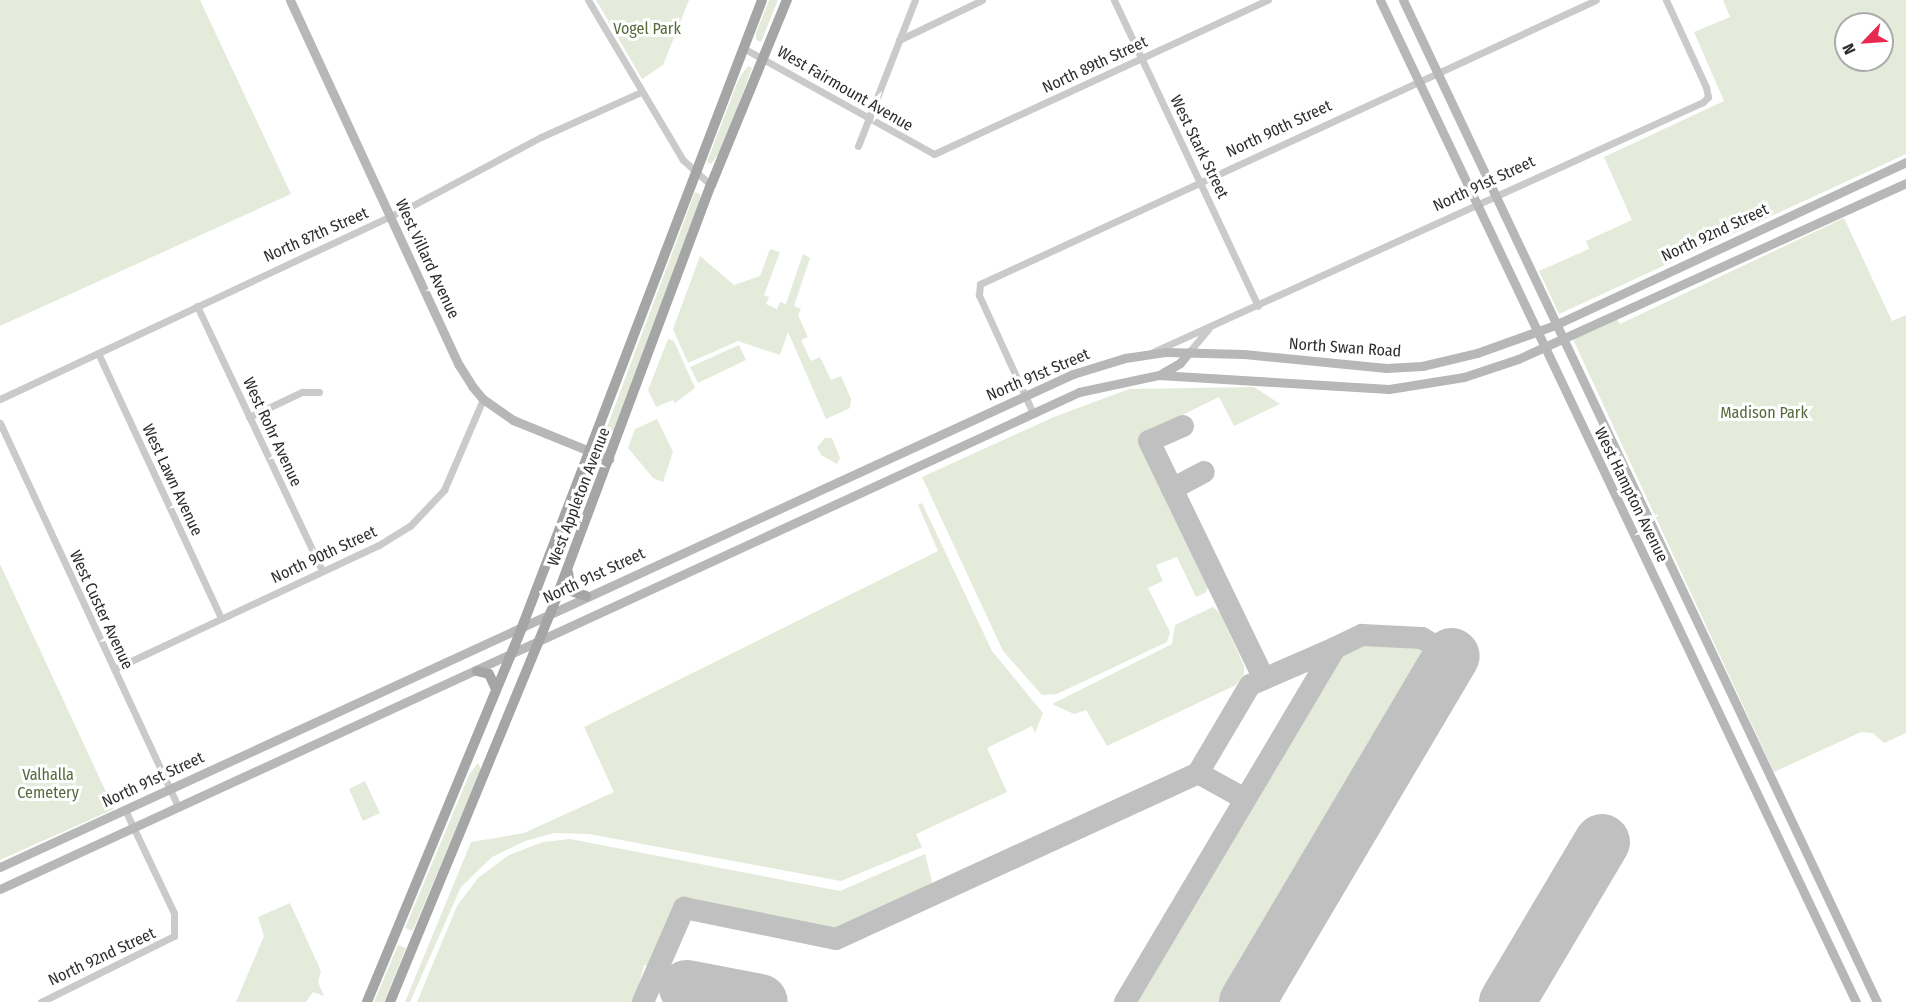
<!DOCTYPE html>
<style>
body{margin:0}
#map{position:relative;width:1906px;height:1002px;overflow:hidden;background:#fff;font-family:"Fira Sans Condensed",sans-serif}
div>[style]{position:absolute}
.green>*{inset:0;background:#e5ebda}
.taxiway>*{height:22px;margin:-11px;padding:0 11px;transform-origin:11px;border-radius:11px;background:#c0c0c0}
.runway>*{height:56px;margin:-28px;padding:0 28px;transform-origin:28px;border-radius:28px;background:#c0c0c0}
.street>*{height:7px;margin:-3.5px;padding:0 3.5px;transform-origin:3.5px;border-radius:3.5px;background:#cacaca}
.secondary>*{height:9px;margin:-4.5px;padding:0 4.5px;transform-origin:4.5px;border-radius:4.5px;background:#b7b7b7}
.primary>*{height:10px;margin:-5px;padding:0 5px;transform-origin:5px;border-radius:5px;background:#a5a5a5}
span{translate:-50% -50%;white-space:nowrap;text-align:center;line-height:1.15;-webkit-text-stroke:6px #fff;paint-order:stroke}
.park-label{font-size:16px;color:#56693a}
.street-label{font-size:16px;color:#2d2d2d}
.north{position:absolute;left:1834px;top:12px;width:60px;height:60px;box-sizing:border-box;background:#fff;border:2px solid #ababab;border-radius:50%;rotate:245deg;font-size:16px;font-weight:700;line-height:24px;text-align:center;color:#2d2d2d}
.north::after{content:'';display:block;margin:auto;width:21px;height:27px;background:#e82a50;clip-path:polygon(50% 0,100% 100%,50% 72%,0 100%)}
</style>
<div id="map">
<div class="green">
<div style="clip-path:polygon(0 0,200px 0,291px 194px,0 326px)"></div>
<div style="clip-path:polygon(596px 0,689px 0,663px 65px,642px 79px)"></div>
<div style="clip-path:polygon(769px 0,778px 0,761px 42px,756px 40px,756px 33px)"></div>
<div style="clip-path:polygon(evenodd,1723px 0,1906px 0,1906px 154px,1559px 314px,1539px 271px,1589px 249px,1586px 241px,1632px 220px,1604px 157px,1724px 101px,1694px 32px,1730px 17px,1723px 0,1846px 24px,1882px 24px,1882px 60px,1846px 60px,1846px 24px)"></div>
<div style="clip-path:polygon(748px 66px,752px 68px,721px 151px,711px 164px,707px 162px,739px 78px)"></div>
<div style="clip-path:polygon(695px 192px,700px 194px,701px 201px,614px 430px,608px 437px,604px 435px)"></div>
<div style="clip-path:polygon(1844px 218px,1892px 321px,1906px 315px,1906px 733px,1884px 743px,1873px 733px,1861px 732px,1774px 772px,1571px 335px,1615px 315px,1620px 324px)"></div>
<div style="clip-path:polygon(770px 249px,780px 252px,764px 295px,769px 297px,766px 304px,777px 309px,780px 302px,786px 304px,803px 254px,810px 258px,794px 306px,801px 309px,798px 315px,808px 337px,801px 340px,811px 361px,820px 357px,831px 380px,841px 376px,851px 399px,850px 408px,826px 419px,788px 332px,780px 355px,738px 341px,688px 363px,673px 329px,700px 256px,734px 285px,760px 276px)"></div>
<div style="clip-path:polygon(668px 339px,674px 341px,695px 388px,675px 403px,673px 400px,656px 407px,648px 390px)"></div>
<div style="clip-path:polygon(739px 345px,746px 360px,698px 383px,690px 367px)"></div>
<div style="clip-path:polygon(1254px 387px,1280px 404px,1234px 426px,1219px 397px,1139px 436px,1208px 587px,1205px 593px,1196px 597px,1177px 557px,1156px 565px,1163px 581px,1148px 588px,1170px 632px,1167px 642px,1057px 694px,1042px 695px,1003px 651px,922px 477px,1054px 417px,1129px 389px)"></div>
<div style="clip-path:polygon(657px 419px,673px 452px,663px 482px,653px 478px,628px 448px,635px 429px)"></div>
<div style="clip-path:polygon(825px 438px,832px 438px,840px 458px,837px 464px,821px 455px,817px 447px)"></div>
<div style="clip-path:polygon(922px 503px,992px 651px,1043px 713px,1035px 733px,1032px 726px,987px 748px,1007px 792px,916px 834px,922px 847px,918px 849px,841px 881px,589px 834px,554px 833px,525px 841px,492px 857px,461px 887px,410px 1002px,405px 1002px,471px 842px,524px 833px,614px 792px,584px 727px,938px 551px,918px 505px)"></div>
<div style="clip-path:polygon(0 564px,114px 809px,0 860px)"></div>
<div style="clip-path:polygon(1213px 607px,1220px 613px,1244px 666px,1244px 674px,1236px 685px,1107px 746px,1086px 710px,1074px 714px,1052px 704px,1172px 644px,1175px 625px)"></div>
<div style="clip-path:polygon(1378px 643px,1418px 647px,1429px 656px,1429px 663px,1229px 1002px,1134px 1002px,1334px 663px,1358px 645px)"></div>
<div style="clip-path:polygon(478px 763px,481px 769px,415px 926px,412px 931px,405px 928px,469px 775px)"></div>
<div style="clip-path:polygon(365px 781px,380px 813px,363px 821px,349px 789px)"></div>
<div style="clip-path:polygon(570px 839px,840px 891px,925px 854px,932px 882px,912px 897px,855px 924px,830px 930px,677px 901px,649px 966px,644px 965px,635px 1002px,417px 1002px,457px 906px,478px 878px,509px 855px,543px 842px)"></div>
<div style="clip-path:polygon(290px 903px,321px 971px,318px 982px,324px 996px,313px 992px,306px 1002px,236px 1002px,264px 936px,258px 917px)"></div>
<div style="clip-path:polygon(398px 945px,406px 948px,384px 1002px,374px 1002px)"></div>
</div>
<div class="taxiway">
<div style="left:1183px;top:426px;width:37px;rotate:156deg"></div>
<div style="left:1149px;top:441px;width:264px;rotate:64.2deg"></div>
<div style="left:1172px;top:489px;width:36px;rotate:-28deg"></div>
<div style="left:1198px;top:773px;width:54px;rotate:29deg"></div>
<div style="left:643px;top:1002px;width:103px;rotate:-66.4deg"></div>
<div style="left:684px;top:908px;width:155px;rotate:11.5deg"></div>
<div style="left:836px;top:939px;width:398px;rotate:-24.6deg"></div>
<div style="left:1198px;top:773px;width:102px;rotate:-59.4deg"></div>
<div style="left:1250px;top:685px;width:93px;rotate:-23.5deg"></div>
<div style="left:1125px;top:1002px;width:412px;rotate:-59.3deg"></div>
<div style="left:1335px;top:648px;width:30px;rotate:-26deg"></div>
<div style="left:1362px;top:635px;width:60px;rotate:2.9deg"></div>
<div style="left:1422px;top:638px;width:35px;rotate:31deg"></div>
</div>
<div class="runway">
<div style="left:687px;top:988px;width:74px;rotate:10.9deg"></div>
<div style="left:1247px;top:1002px;width:402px;rotate:-59.4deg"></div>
<div style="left:1507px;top:1002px;width:186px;rotate:-59.3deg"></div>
</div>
<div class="street">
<div style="left:588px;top:0;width:186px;rotate:59.3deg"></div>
<div style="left:683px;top:160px;width:38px;rotate:42deg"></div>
<div style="left:1114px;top:0;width:338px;rotate:64.8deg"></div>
<div style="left:899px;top:40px;width:92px;rotate:-25.7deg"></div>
<div style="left:743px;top:48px;width:218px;rotate:29deg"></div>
<div style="left:934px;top:154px;width:368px;rotate:-24.8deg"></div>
<div style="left:858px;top:146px;width:157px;rotate:-68.7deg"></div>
<div style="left:197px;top:306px;width:292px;rotate:64.7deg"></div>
<div style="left:1153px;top:352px;width:604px;rotate:-24.44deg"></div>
<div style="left:1703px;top:102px;width:7px;rotate:-45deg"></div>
<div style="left:1708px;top:97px;width:10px;rotate:-101deg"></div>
<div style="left:1706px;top:87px;width:96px;rotate:-114.7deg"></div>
<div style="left:1189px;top:352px;width:30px;rotate:-50deg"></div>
<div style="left:98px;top:353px;width:292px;rotate:65.1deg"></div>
<div style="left:0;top:399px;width:446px;rotate:-25.1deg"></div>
<div style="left:404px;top:210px;width:155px;rotate:-28.1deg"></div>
<div style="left:541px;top:137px;width:110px;rotate:-24.2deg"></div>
<div style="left:1032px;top:411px;width:128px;rotate:-114.6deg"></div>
<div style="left:979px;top:295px;width:11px;rotate:-85deg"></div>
<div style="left:980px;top:284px;width:678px;rotate:-24.75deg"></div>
<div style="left:249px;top:417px;width:59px;rotate:-25.3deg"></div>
<div style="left:302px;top:392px;width:17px"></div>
<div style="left:0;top:423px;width:423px;rotate:65.1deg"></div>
<div style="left:114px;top:669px;width:293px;rotate:-25.1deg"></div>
<div style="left:379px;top:545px;width:36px;rotate:-32deg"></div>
<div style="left:410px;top:526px;width:50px;rotate:-46.6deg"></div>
<div style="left:444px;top:490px;width:99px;rotate:-66.8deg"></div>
<div style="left:41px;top:1002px;width:148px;rotate:-26.4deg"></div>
<div style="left:174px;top:936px;width:23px;rotate:-90deg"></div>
<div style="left:174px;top:913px;width:114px;rotate:-115.4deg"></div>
</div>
<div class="secondary">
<div style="left:290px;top:0;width:402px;rotate:65.2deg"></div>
<div style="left:459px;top:365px;width:25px;rotate:58deg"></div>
<div style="left:472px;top:386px;width:17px;rotate:50deg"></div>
<div style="left:483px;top:399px;width:37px;rotate:35deg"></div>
<div style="left:513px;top:420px;width:104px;rotate:22.1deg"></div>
<div style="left:1380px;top:0;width:1109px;rotate:64.59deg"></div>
<div style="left:1403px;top:0;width:1108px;rotate:64.68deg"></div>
<div style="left:1161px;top:374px;width:22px;rotate:-30deg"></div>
<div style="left:1180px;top:363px;width:14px;rotate:-51deg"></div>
<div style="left:0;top:867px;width:1181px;rotate:-24.68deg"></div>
<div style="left:1073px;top:374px;width:54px;rotate:-17.1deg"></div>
<div style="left:1125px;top:358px;width:40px;rotate:-8.5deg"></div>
<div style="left:1165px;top:352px;width:79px;rotate:1.5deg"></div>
<div style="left:1244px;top:354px;width:143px;rotate:5.6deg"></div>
<div style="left:1386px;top:368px;width:36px;rotate:-3deg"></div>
<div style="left:1422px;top:366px;width:57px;rotate:-13.3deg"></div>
<div style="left:1477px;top:353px;width:83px;rotate:-19.7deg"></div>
<div style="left:1555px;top:325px;width:387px;rotate:-24.9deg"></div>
<div style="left:0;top:889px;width:1188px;rotate:-24.73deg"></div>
<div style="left:1079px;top:392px;width:82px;rotate:-12deg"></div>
<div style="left:1159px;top:375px;width:230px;rotate:3.5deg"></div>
<div style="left:1389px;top:389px;width:76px;rotate:-9.1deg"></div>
<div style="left:1464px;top:377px;width:57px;rotate:-18.4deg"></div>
<div style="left:1518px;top:359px;width:426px;rotate:-24.4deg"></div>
</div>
<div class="primary">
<div style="left:568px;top:572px;width:19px;rotate:81deg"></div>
<div style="left:571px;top:591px;width:16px;rotate:18deg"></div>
<div style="left:477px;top:671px;width:12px;rotate:14deg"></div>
<div style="left:489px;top:674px;width:17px;rotate:65deg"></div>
<div style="left:367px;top:1002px;width:406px;rotate:-67.5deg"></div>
<div style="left:522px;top:627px;width:671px;rotate:-69.05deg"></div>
<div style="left:390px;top:1002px;width:422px;rotate:-67.6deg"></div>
<div style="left:551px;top:612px;width:456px;rotate:-69.5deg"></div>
<div style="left:711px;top:185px;width:200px;rotate:-67.7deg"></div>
</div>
<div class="park-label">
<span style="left:647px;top:29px">Vogel Park</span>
<span style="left:1764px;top:413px">Madison Park</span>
<span style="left:48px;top:784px">Valhalla<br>Cemetery</span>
</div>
<div class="street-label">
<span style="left:1095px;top:65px;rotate:-25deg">North 89th Street</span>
<span style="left:845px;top:89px;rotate:30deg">West Fairmount Avenue</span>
<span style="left:1279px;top:129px;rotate:-25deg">North 90th Street</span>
<span style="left:1199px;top:147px;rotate:64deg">West Stark Street</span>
<span style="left:1484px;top:184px;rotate:-25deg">North 91st Street</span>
<span style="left:1715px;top:233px;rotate:-25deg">North 92nd Street</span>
<span style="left:316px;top:235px;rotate:-24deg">North 87th Street</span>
<span style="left:427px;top:259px;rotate:65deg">West Villard Avenue</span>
<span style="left:1345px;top:348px;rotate:4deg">North Swan Road</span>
<span style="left:1038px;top:375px;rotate:-23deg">North 91st Street</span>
<span style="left:272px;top:432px;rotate:65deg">West Rohr Avenue</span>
<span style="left:172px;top:480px;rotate:65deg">West Lawn Avenue</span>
<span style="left:1631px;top:495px;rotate:64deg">West Hampton Avenue</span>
<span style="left:579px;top:497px;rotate:-69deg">West Appleton Avenue</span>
<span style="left:324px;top:555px;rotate:-25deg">North 90th Street</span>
<span style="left:594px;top:576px;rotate:-25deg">North 91st Street</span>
<span style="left:101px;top:610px;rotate:65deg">West Custer Avenue</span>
<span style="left:153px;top:780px;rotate:-25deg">North 91st Street</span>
<span style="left:102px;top:957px;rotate:-25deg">North 92nd Street</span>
</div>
<div class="north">N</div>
</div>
